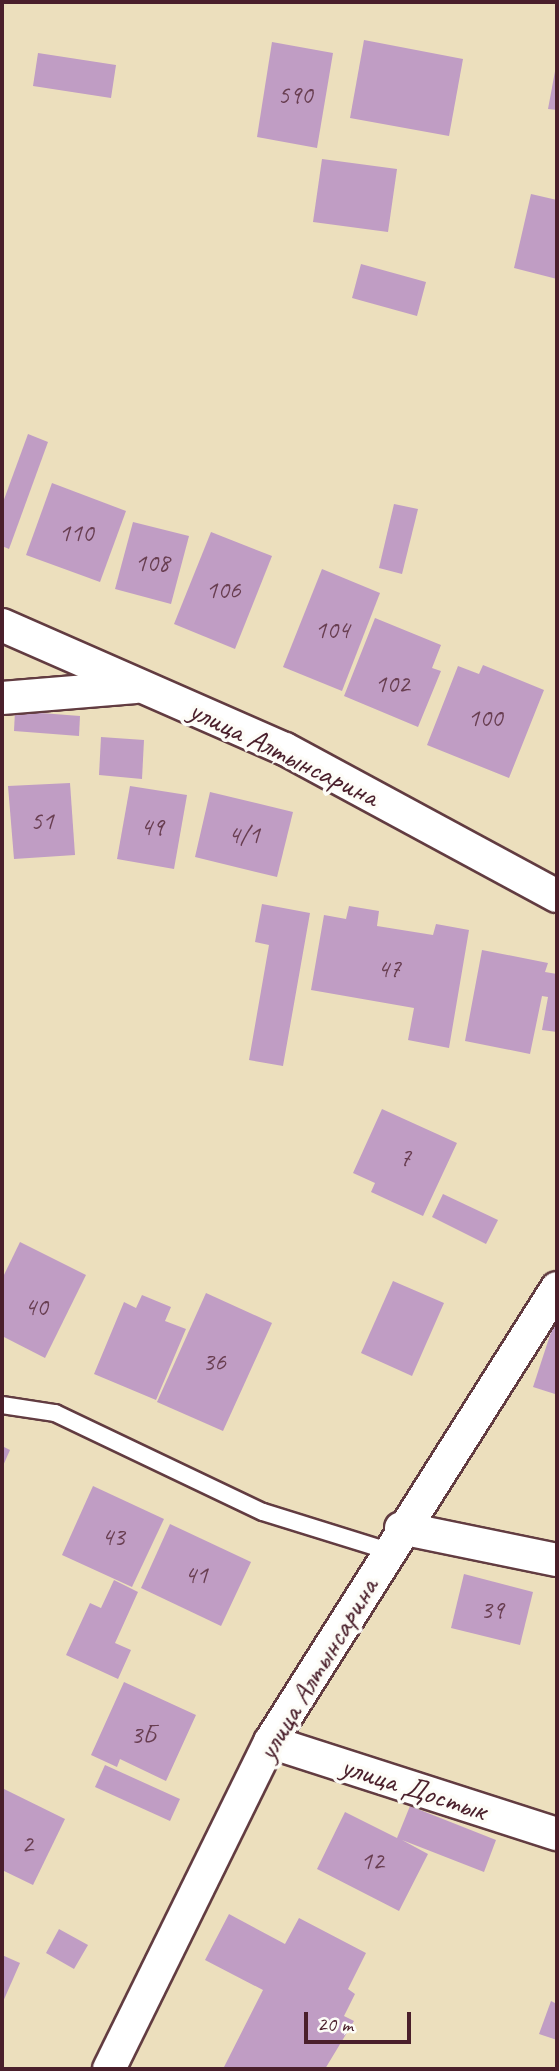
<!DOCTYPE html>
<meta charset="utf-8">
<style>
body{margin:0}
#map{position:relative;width:559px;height:2071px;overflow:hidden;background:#ecdfbd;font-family:Caveat,sans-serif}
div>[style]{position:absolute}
.building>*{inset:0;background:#c09dc4}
.roads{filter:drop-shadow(2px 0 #623c41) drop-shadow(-2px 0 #623c41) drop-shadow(0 2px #623c41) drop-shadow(0 -2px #623c41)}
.service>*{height:16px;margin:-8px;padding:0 8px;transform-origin:8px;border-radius:8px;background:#fff}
.minor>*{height:32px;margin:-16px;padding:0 16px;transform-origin:16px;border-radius:16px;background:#fff}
span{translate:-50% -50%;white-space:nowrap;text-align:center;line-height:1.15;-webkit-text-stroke:7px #fdfcf7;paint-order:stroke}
.number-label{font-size:26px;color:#683e51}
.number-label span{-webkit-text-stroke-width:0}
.street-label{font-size:30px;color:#4a1f2b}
.frame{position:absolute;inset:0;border:4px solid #4a1f2b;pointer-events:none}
.scale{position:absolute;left:304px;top:2012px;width:107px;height:32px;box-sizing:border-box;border:4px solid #4a1f2b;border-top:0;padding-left:9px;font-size:21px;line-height:24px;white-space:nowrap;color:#4a1f2b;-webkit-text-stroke:5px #fdfcf7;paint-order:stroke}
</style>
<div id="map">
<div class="building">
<div style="clip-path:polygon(364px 40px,463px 59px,449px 136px,350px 118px)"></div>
<div style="clip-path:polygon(272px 42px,333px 53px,317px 148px,257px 137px)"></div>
<div style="clip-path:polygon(38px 53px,116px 65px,111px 98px,33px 86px)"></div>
<div style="clip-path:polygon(556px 66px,557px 66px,557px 110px,548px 109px)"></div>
<div style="clip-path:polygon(322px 159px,397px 169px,388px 232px,313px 222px)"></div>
<div style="clip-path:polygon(531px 194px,557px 200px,557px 279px,514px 268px)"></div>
<div style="clip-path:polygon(361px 264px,426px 282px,417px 316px,352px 298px)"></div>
<div style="clip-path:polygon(28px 434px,48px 442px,9px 549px,2px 546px,2px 505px)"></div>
<div style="clip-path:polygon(52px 483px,126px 511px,100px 582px,26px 555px)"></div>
<div style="clip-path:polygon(394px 504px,418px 509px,402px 574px,379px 568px)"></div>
<div style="clip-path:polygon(133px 522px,189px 536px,171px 604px,115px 589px)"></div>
<div style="clip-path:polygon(211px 532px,272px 556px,235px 649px,174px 624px)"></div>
<div style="clip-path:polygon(322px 569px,380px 593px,342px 691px,283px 667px)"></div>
<div style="clip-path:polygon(375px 618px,441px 645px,432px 668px,441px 671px,418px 727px,344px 696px)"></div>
<div style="clip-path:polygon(483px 665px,544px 690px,509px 778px,427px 745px,458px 666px,479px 674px)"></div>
<div style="clip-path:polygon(15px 711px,80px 716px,79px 736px,14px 731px)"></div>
<div style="clip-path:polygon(101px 737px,144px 740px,142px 779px,99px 775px)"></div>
<div style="clip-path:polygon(70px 783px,75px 855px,14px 859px,8px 786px)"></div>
<div style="clip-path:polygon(130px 786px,187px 795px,174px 869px,117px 859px)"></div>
<div style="clip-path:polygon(210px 792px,293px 812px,277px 877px,195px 857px)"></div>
<div style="clip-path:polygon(262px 904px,310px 913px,283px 1066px,249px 1060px,269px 945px,255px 942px)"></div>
<div style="clip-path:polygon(349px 906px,379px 911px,377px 926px,433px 935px,436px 924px,469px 930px,449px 1048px,408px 1040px,414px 1008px,311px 990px,324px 915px,346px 919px)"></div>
<div style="clip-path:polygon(482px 950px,548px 963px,545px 972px,557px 974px,557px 1032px,542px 1030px,548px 997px,542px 996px,530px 1054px,465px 1041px)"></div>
<div style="clip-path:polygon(382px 1109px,457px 1143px,423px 1216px,371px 1192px,375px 1183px,353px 1173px)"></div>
<div style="clip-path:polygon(443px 1194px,498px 1220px,486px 1244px,432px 1217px)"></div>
<div style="clip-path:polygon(20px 1242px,86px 1275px,45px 1358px,2px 1336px,2px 1279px)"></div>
<div style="clip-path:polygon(393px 1281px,444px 1303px,412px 1376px,361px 1353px)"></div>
<div style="clip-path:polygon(206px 1293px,272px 1323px,223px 1431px,157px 1402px)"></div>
<div style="clip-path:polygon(142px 1295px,171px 1307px,165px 1321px,186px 1329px,156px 1400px,94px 1374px,124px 1302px,136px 1308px)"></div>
<div style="clip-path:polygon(554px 1323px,557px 1324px,555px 1394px,533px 1387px)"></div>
<div style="clip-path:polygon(2px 1446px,10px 1450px,2px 1468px)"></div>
<div style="clip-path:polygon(93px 1486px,164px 1519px,132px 1587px,62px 1555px)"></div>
<div style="clip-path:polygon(170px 1524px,251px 1562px,221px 1626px,141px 1588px)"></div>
<div style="clip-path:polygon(464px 1574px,533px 1592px,520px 1645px,451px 1628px)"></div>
<div style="clip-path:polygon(114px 1580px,138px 1592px,115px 1643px,131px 1650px,118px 1679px,66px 1655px,90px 1603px,101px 1608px)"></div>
<div style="clip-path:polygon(124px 1682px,196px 1715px,166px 1781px,120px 1759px,117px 1767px,91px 1755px)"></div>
<div style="clip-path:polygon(105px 1765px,180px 1799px,170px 1821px,95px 1787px)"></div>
<div style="clip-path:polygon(4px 1789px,65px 1819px,33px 1885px,2px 1870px)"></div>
<div style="clip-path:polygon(410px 1806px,496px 1840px,484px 1872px,402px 1840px,428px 1854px,399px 1911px,317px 1869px,345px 1812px,397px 1838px)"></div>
<div style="clip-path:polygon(229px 1914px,285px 1944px,299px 1918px,366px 1953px,348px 1989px,355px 1994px,344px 2016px,354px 2021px,325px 2069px,223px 2069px,263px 1990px,205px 1960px)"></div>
<div style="clip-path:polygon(59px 1929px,88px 1945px,74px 1969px,46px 1953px)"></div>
<div style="clip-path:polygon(2px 1955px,20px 1963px,2px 2004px)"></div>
<div style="clip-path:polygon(551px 2001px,557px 2004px,557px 2040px,539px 2034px)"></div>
</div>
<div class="roads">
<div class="service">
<div style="left:2px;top:1405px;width:54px;rotate:8.6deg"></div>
<div style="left:55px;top:1413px;width:230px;rotate:25.5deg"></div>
<div style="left:263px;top:1512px;width:131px;rotate:17.3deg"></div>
</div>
<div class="minor">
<div style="left:2px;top:625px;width:309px;rotate:23.7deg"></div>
<div style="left:285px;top:749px;width:309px;rotate:28.4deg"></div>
<div style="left:2px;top:698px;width:134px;rotate:-4.7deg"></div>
<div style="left:401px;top:1528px;width:159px;rotate:11.6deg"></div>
<div style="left:270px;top:1742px;width:301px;rotate:17.8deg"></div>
<div style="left:109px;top:2069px;width:364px;rotate:-63.8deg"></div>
<div style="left:270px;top:1742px;width:537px;rotate:-57.7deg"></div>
</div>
</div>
<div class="number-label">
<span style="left:295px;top:95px">590</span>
<span style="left:76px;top:533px">110</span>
<span style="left:152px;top:563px">108</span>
<span style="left:223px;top:590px">106</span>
<span style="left:332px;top:630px">104</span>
<span style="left:392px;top:684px">102</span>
<span style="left:485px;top:718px">100</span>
<span style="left:42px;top:821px">51</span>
<span style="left:152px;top:827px">49</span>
<span style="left:244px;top:835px">4/1</span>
<span style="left:389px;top:969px">47</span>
<span style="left:405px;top:1158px">7</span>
<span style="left:36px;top:1307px">40</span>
<span style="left:214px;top:1362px">36</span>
<span style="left:113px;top:1537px">43</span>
<span style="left:196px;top:1575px">41</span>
<span style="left:492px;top:1610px">39</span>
<span style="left:143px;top:1735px">3Б</span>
<span style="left:27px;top:1844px">2</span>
<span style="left:372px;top:1861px">12</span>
</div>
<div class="street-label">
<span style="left:284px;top:753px;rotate:26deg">улица Алтынсарина</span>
<span style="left:317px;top:1669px;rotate:-59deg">улица Алтынсарина</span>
<span style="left:414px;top:1788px;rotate:18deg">улица Достык</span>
</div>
<div class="frame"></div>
<div class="scale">20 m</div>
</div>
